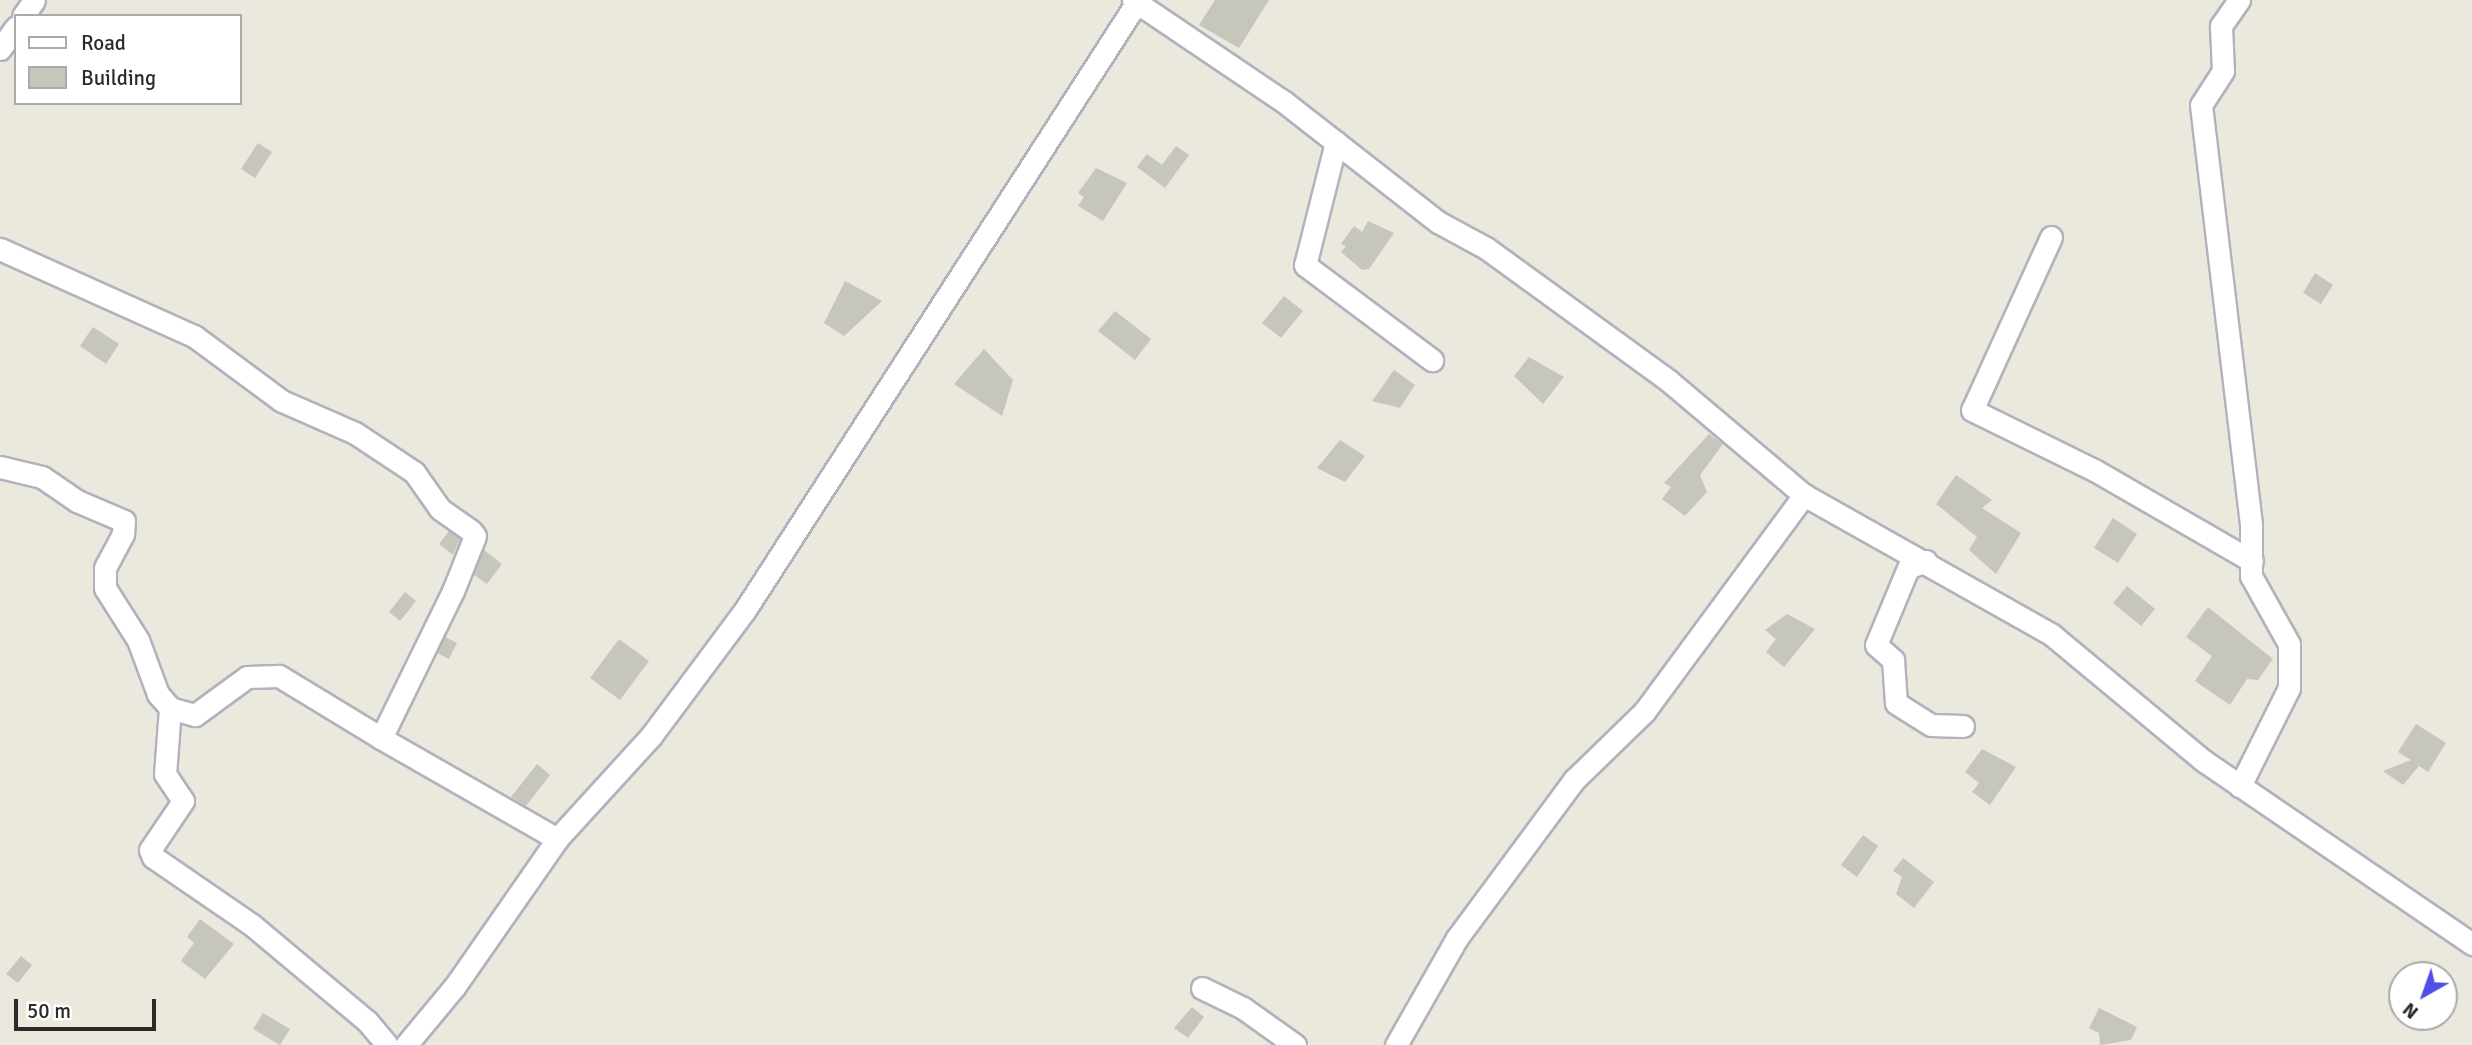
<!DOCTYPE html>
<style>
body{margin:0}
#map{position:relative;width:2472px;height:1045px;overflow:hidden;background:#ebe8de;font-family:Signika,sans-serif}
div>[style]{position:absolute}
.building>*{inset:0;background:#c7c6bd}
.roads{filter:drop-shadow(2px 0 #b2b2bd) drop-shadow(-2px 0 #b2b2bd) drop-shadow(0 2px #b2b2bd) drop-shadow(0 -2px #b2b2bd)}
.minor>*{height:21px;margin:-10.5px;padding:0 10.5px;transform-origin:10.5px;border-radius:10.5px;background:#fff}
span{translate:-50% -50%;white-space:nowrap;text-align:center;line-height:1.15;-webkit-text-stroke:5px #fff;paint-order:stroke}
.legend{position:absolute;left:14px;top:14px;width:228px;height:91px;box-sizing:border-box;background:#fff;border:2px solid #aaa;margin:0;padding:9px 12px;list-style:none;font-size:21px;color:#2b2b2b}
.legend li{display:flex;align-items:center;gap:14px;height:35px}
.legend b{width:35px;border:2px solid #aaa}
.north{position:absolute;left:2388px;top:961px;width:70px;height:70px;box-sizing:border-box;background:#fff;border:2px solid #aaa;border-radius:50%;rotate:220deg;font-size:19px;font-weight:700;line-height:28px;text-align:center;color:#2b2b2b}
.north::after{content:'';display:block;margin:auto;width:24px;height:32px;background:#4e4ee9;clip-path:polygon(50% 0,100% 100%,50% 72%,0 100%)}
.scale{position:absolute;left:14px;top:999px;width:142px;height:32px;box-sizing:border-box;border:4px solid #2b2b2b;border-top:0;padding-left:9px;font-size:21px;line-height:24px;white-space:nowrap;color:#2b2b2b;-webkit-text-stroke:5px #fff;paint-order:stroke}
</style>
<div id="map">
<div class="building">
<div style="clip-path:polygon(1215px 0,1269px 0,1239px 48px,1199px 25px)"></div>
<div style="clip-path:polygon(258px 143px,272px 152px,255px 178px,241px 169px)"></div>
<div style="clip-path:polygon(1176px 146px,1189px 155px,1165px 188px,1137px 167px,1147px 154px,1162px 165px)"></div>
<div style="clip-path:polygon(1096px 168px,1127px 183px,1103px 221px,1078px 206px,1084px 197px,1078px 193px)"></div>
<div style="clip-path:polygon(1368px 221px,1394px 233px,1369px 269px,1362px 270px,1341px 252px,1346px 246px,1341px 244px,1354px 226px,1362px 232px)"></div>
<div style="clip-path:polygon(2315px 273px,2333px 285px,2321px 304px,2303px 293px)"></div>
<div style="clip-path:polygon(845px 281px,882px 301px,844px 336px,824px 323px)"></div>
<div style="clip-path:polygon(1284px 296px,1303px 311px,1281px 338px,1262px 323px)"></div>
<div style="clip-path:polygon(1115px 311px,1151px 339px,1135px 360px,1098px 331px)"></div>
<div style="clip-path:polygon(93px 327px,119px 344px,106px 364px,80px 346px)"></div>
<div style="clip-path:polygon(984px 349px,1013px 380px,1002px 416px,954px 384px)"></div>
<div style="clip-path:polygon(1529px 357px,1564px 377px,1543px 404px,1514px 376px)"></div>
<div style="clip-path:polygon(1394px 370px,1415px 385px,1400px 408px,1372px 401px)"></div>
<div style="clip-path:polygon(1709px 434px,1723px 444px,1700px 475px,1707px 492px,1685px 516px,1662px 499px,1671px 487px,1664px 483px)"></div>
<div style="clip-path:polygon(1340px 440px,1365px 456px,1345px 482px,1317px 468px)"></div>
<div style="clip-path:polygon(1956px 475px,1992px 500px,1982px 508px,2021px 533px,1996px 574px,1969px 550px,1977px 537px,1936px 504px)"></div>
<div style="clip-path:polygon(2113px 518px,2137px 534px,2118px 563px,2094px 548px)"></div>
<div style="clip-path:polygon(449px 531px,460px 539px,453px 555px,439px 544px)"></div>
<div style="clip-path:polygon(484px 550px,502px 564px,487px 584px,474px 575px)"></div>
<div style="clip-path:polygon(2127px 586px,2155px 609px,2141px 626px,2113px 603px)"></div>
<div style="clip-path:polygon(405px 592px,416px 601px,400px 621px,389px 612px)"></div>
<div style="clip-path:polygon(2208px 607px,2273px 659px,2258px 680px,2247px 679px,2230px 705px,2195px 681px,2212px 656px,2186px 637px)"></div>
<div style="clip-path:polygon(1787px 614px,1815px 629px,1784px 667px,1766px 652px,1776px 639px,1765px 630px)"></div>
<div style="clip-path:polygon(445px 637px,457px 643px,449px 659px,437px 653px)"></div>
<div style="clip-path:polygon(619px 639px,649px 661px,620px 700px,590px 678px)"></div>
<div style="clip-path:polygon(2416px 724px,2446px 743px,2428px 772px,2419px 766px,2403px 785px,2383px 771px,2411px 760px,2398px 752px)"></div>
<div style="clip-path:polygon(1982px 749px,2016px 767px,1990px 805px,1972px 792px,1979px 783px,1965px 772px)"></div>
<div style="clip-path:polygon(537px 764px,550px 775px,526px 806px,511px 797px)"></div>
<div style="clip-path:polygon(1863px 835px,1878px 846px,1857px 877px,1841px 865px)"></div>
<div style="clip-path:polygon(1903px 858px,1934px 882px,1914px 908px,1896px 894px,1902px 877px,1893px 871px)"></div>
<div style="clip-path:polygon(200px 919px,234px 944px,205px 979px,181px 961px,194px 943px,187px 937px)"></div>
<div style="clip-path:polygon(21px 956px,32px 965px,18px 983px,6px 974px)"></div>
<div style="clip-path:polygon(1192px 1007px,1204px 1017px,1188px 1038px,1174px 1028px)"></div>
<div style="clip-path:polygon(2099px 1008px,2137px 1027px,2131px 1040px,2100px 1045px,2099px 1033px,2089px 1028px)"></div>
<div style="clip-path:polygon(263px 1013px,290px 1029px,280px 1045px,253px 1029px)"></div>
</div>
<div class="roads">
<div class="minor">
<div style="left:1133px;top:0;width:181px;rotate:34deg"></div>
<div style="left:1283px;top:101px;width:197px;rotate:38deg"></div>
<div style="left:1438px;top:222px;width:55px;rotate:28.4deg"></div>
<div style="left:1486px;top:248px;width:226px;rotate:36deg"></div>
<div style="left:1669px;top:381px;width:177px;rotate:40.2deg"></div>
<div style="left:1804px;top:495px;width:285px;rotate:29.4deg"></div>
<div style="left:2052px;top:635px;width:197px;rotate:39.7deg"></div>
<div style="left:2204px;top:761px;width:325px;rotate:34.3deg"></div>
<div style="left:2239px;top:0;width:32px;rotate:125deg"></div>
<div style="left:2221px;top:26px;width:45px;rotate:87.5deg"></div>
<div style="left:2223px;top:71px;width:40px;rotate:122.9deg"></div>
<div style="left:2201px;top:105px;width:422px;rotate:83.2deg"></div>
<div style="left:2251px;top:524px;width:52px;rotate:90deg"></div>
<div style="left:2251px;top:576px;width:78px;rotate:60.8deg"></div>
<div style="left:2289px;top:644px;width:44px;rotate:90deg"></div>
<div style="left:2289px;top:688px;width:110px;rotate:116.6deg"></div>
<div style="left:23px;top:16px;width:19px;rotate:-55deg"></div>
<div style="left:0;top:49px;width:27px;rotate:-54deg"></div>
<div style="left:1336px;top:142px;width:127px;rotate:104.1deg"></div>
<div style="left:1305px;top:265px;width:159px;rotate:36.8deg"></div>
<div style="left:2051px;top:237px;width:190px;rotate:114.5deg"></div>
<div style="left:1972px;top:410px;width:138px;rotate:26.2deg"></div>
<div style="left:2096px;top:471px;width:180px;rotate:30deg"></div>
<div style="left:0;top:249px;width:213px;rotate:24.2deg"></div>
<div style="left:194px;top:336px;width:109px;rotate:36.5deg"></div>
<div style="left:282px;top:401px;width:80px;rotate:23.7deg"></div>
<div style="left:355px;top:433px;width:71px;rotate:33.5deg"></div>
<div style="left:414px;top:472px;width:45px;rotate:54.9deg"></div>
<div style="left:440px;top:509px;width:38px;rotate:35deg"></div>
<div style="left:471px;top:531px;width:6px;rotate:51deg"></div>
<div style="left:475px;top:536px;width:59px;rotate:111.8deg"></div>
<div style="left:453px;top:591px;width:164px;rotate:116.1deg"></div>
<div style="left:381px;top:738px;width:203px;rotate:29.8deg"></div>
<div style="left:0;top:467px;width:43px;rotate:13.4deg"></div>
<div style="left:42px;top:477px;width:42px;rotate:34.4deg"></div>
<div style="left:77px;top:501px;width:51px;rotate:23.1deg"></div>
<div style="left:124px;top:521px;width:13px;rotate:94deg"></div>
<div style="left:123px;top:534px;width:38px;rotate:118deg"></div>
<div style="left:105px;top:568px;width:20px;rotate:90deg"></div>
<div style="left:105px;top:588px;width:62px;rotate:57.6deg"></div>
<div style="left:138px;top:640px;width:58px;rotate:69.7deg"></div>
<div style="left:158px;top:694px;width:18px;rotate:49deg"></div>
<div style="left:170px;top:708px;width:26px;rotate:16deg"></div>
<div style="left:195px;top:715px;width:64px;rotate:-36.2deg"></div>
<div style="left:247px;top:677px;width:32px;rotate:-2deg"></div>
<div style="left:279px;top:676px;width:119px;rotate:31.3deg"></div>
<div style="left:1926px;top:561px;width:19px;rotate:159deg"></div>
<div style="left:1908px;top:568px;width:83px;rotate:112.6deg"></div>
<div style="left:1876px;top:645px;width:23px;rotate:41deg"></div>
<div style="left:1893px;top:660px;width:43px;rotate:86deg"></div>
<div style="left:1896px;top:703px;width:41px;rotate:32.2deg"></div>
<div style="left:1931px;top:725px;width:32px;rotate:2deg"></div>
<div style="left:170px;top:708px;width:66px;rotate:94.3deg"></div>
<div style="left:165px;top:774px;width:32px;rotate:56deg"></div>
<div style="left:183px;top:801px;width:59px;rotate:124deg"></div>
<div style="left:150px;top:850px;width:8px;rotate:67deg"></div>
<div style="left:153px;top:857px;width:120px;rotate:34.5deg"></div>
<div style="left:252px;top:925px;width:150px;rotate:39.9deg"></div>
<div style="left:367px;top:1021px;width:31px;rotate:50deg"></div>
<div style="left:1202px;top:988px;width:46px;rotate:26deg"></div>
<div style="left:1243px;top:1008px;width:64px;rotate:35.4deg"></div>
<div style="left:406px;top:1045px;width:77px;rotate:-50.3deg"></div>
<div style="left:455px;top:986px;width:179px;rotate:-55.2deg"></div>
<div style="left:557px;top:839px;width:139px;rotate:-47.6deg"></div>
<div style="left:651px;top:736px;width:157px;rotate:-53.3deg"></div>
<div style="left:745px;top:610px;width:723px;rotate:-57.19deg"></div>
<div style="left:1396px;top:1045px;width:123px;rotate:-60.3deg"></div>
<div style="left:1457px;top:938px;width:197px;rotate:-53.5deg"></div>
<div style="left:1574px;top:780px;width:98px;rotate:-44.2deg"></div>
<div style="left:1644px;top:712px;width:270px;rotate:-53.6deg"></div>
</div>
</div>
<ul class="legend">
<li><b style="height:9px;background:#fff"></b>Road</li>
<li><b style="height:19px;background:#c7c6bd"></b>Building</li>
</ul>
<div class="north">N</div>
<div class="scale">50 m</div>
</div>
